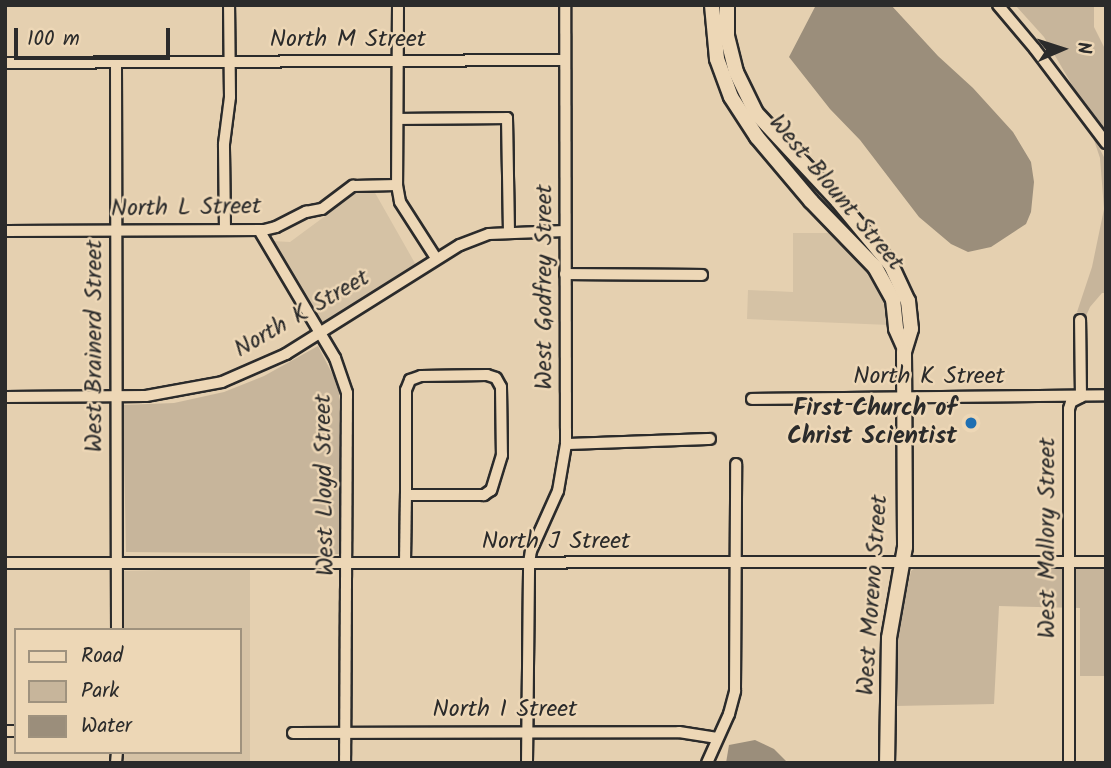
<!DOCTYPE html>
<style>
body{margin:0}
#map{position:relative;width:1111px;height:768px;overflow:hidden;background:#e5d0b0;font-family:Kalam,sans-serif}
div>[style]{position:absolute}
.built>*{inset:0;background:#d5c2a5}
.green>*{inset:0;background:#c7b59b}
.water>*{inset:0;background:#9b8e7b}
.roads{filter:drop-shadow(2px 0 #2b2b2b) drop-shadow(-2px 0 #2b2b2b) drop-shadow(0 2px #2b2b2b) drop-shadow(0 -2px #2b2b2b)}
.minor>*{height:10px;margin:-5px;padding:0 5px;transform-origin:5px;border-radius:5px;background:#edd7b6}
.tertiary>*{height:14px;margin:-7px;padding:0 7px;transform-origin:7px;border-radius:7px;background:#edd7b6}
.dots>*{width:19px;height:19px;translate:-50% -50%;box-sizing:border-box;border:4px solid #edd7b6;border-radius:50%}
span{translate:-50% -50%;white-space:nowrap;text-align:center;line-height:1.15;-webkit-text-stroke:5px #edd7b6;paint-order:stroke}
.street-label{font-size:24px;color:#2b2b2b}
.poi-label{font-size:24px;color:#2b2b2b;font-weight:700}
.right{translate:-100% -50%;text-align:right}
.frame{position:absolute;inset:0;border:7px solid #2b2b2b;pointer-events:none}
.legend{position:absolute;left:14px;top:628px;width:228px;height:126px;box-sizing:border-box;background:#edd7b6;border:2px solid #9f927e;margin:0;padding:9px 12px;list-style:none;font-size:21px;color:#2b2b2b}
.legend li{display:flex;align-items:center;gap:14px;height:35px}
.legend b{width:35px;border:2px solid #9f927e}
.north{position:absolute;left:1027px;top:14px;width:70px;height:70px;-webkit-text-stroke:5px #edd7b6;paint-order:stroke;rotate:87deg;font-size:19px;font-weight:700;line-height:28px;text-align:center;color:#2b2b2b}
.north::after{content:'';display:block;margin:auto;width:24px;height:32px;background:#2b2b2b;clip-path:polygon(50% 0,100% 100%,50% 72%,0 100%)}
.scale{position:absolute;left:14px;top:28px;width:156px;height:32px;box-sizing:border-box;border:4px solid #2b2b2b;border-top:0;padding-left:9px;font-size:21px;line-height:24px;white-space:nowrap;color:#2b2b2b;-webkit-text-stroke:5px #edd7b6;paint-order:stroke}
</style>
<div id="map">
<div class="built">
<div style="clip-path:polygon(359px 191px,374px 191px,416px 265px,321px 325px,272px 241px,290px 242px)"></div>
<div style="clip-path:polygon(793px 233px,836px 233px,870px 270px,888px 301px,890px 325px,747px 319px,748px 290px,793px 292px)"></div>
<div style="clip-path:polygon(250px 568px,250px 763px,123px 763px,123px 752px,240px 752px,240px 630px,123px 630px,123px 571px)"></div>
</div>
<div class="green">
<div style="clip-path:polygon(1015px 5px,1094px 5px,1094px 27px,1106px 51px,1106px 132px,1081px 100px,1044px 37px)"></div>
<div style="clip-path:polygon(1092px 134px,1106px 161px,1106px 293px,1102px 293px,1090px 307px,1086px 316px,1077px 312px,1092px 267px,1104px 209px,1100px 158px)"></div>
<div style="clip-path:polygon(318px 346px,339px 387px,339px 554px,126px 552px,123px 405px,174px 403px,224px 392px,264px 376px)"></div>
<div style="clip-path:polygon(918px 566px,1106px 567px,1106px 676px,1080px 676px,1080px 608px,999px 606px,994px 704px,895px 706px,893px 654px,911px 571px)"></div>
</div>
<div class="water">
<div style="clip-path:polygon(816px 5px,891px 5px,938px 56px,973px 88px,1013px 132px,1031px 162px,1034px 182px,1031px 212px,1026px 224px,991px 247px,968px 252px,951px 244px,919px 217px,860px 140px,830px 109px,789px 57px)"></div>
<div style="clip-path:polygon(755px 740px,774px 749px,788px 763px,726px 763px,729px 745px)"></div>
</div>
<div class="roads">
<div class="minor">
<div style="left:398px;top:5px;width:180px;rotate:90.3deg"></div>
<div style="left:397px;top:185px;width:17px;rotate:80deg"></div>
<div style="left:400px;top:202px;width:67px;rotate:57.3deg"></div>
<div style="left:998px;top:5px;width:57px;rotate:49.9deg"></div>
<div style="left:1035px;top:49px;width:118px;rotate:52.9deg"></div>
<div style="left:116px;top:62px;width:568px;rotate:89.9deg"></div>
<div style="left:5px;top:63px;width:560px;rotate:-0.31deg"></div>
<div style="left:398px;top:119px;width:109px;rotate:-0.5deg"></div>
<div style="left:507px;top:118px;width:113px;rotate:89deg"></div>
<div style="left:225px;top:230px;width:86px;rotate:-90.7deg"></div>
<div style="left:224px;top:144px;width:47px;rotate:-82.7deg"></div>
<div style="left:230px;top:97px;width:92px;rotate:-90.6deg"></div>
<div style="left:259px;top:230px;width:149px;rotate:59.3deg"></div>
<div style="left:335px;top:358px;width:37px;rotate:71deg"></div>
<div style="left:347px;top:393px;width:370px;rotate:90.3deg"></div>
<div style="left:5px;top:231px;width:259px;rotate:-0.2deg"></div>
<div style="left:264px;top:230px;width:12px;rotate:-14deg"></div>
<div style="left:276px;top:227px;width:34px;rotate:-27deg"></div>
<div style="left:306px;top:212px;width:16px;rotate:-11deg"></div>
<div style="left:322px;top:209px;width:39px;rotate:-37deg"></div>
<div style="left:353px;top:186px;width:44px;rotate:-1.3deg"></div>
<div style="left:565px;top:274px;width:137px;rotate:0.4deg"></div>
<div style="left:487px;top:375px;width:9px;rotate:18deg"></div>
<div style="left:496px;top:378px;width:10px;rotate:61deg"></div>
<div style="left:501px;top:387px;width:68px;rotate:89.2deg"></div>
<div style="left:502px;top:455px;width:37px;rotate:107deg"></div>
<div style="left:491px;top:490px;width:9px;rotate:144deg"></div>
<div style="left:484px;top:495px;width:78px;rotate:180deg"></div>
<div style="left:406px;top:495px;width:105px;rotate:-90deg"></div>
<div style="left:406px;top:390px;width:11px;rotate:-68deg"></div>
<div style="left:410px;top:380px;width:12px;rotate:-20deg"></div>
<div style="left:421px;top:376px;width:66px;rotate:-0.9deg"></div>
<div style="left:5px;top:397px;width:141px;rotate:-0.4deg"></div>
<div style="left:146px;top:396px;width:77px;rotate:-10.4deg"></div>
<div style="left:222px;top:382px;width:70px;rotate:-23.6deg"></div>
<div style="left:286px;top:354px;width:205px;rotate:-32.1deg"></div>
<div style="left:460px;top:245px;width:31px;rotate:-21deg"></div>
<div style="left:489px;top:234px;width:76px;rotate:-2.3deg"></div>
<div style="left:752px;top:399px;width:354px;rotate:-0.6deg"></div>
<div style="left:566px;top:444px;width:144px;rotate:-2deg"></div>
<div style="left:5px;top:563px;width:1101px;rotate:-0.05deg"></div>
<div style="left:405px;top:563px;width:68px;rotate:-89.2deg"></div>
<div style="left:5px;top:731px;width:11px"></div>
<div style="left:293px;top:733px;width:386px;rotate:-0.1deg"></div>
<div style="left:679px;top:732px;width:37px;rotate:9deg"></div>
<div style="left:116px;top:763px;width:11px;rotate:-85deg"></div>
<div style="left:527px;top:763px;width:200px;rotate:-89.4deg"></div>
<div style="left:529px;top:563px;width:12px;rotate:-81deg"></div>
<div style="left:531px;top:551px;width:66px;rotate:-65.8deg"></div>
<div style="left:558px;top:491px;width:48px;rotate:-80.3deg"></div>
<div style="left:566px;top:444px;width:439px;rotate:-90.1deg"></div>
<div style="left:707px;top:763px;width:54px;rotate:-65.8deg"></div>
<div style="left:729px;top:714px;width:24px;rotate:-75deg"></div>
<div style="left:735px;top:691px;width:227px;rotate:-89.7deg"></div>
<div style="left:1069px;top:763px;width:354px;rotate:-90deg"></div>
<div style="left:1069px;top:409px;width:7px;rotate:-74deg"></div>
<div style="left:1071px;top:402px;width:11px;rotate:-27deg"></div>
<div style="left:1081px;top:397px;width:77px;rotate:-90.7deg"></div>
</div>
<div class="tertiary">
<div style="left:712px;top:5px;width:54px;rotate:84.7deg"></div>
<div style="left:717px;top:59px;width:40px;rotate:69.8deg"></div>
<div style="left:731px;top:97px;width:48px;rotate:57deg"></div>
<div style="left:757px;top:137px;width:84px;rotate:49.8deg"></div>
<div style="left:811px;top:201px;width:92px;rotate:45.9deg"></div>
<div style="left:875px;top:267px;width:37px;rotate:61deg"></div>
<div style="left:893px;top:299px;width:30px;rotate:84deg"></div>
<div style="left:896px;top:329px;width:20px;rotate:66deg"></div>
<div style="left:727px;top:5px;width:31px;rotate:90deg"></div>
<div style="left:727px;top:36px;width:37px;rotate:76deg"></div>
<div style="left:736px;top:72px;width:46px;rotate:64deg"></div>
<div style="left:756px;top:113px;width:120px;rotate:47deg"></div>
<div style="left:838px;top:201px;width:83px;rotate:50.4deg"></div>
<div style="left:891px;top:265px;width:40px;rotate:65deg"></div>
<div style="left:908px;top:301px;width:28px;rotate:84deg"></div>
<div style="left:911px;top:329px;width:24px;rotate:107deg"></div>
<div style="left:904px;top:352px;width:195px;rotate:89.7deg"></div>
<div style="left:905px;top:547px;width:92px;rotate:100deg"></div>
<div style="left:889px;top:638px;width:125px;rotate:90.9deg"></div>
</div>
</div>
<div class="dots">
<div style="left:971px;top:423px;background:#1f6fb2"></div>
</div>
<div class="street-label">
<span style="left:348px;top:40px">North M Street</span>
<span style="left:836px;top:193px;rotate:50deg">West Blount Street</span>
<span style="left:186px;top:208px;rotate:-1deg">North L Street</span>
<span style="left:545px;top:287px;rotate:-90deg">West Godfrey Street</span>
<span style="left:302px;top:314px;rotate:-30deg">North K Street</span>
<span style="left:95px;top:346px;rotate:-90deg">West Brainerd Street</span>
<span style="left:929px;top:377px">North K Street</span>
<span style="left:325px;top:485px;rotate:-91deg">West Lloyd Street</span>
<span style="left:1048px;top:538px;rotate:-90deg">West Mallory Street</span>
<span style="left:556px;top:542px">North J Street</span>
<span style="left:873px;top:595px;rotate:-86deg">West Moreno Street</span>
<span style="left:505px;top:710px">North I Street</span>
</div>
<div class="poi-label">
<span class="right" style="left:957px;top:423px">First Church of<br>Christ Scientist</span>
</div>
<div class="frame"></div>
<ul class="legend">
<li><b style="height:9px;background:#edd7b6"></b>Road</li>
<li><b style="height:19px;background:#c7b59b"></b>Park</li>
<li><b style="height:19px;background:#9b8e7b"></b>Water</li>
</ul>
<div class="north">N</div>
<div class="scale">100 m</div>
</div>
